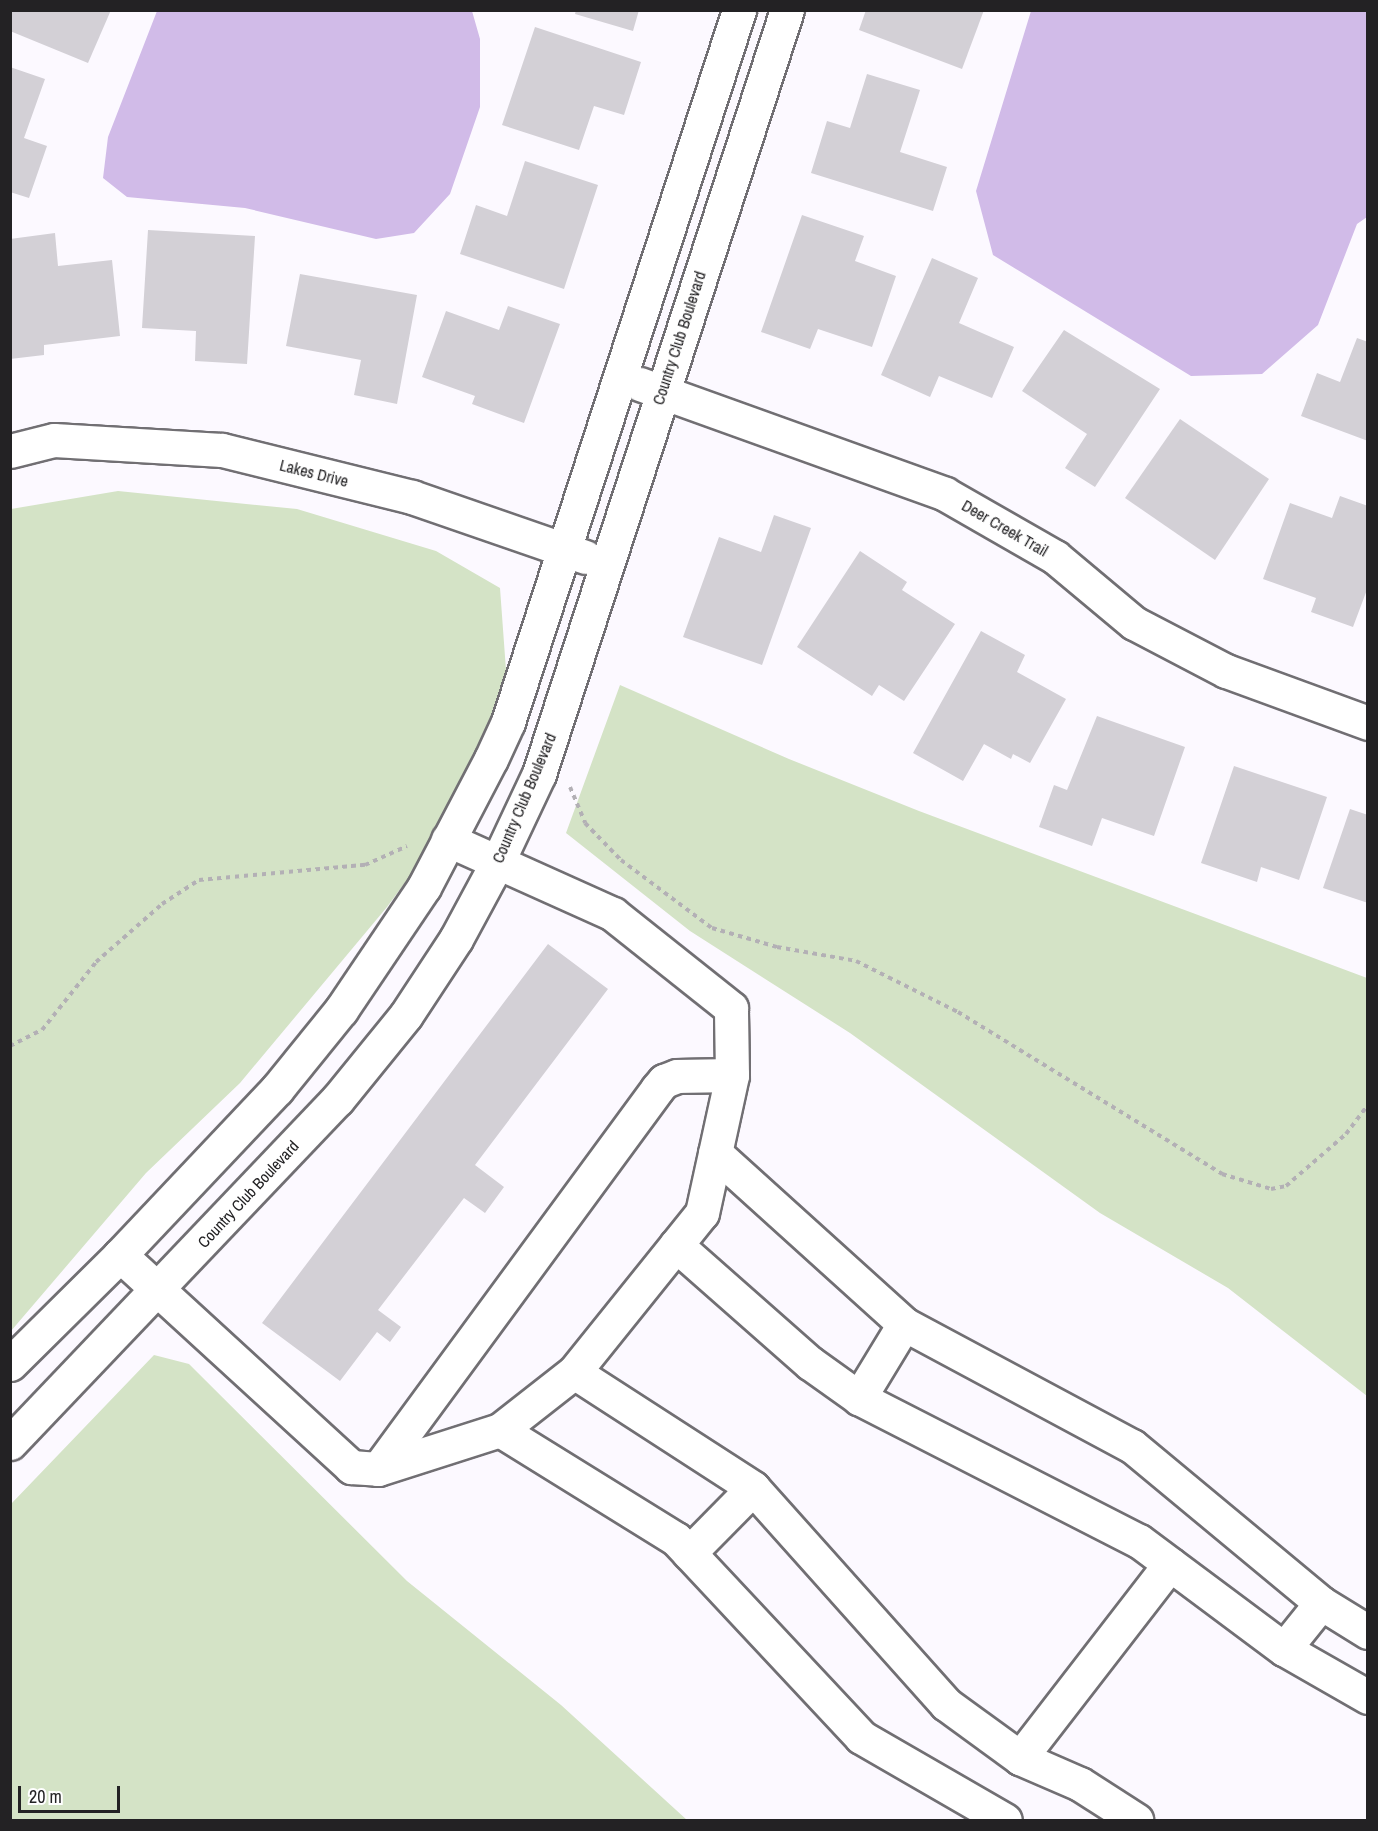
<!DOCTYPE html>
<style>
body{margin:0}
#map{position:relative;width:1378px;height:1831px;overflow:hidden;background:#fcf9ff;font-family:"Archivo Narrow",sans-serif}
div>[style]{position:absolute}
.green>*{inset:0;background:#d4e3c6}
.water>*{inset:0;background:#d1bbe8}
.building>*{inset:0;background:#d3d0d6}
.path>*{height:4px;margin-top:-2px;transform-origin:0;background:repeating-linear-gradient(90deg,#b3b0b5 0 4.5px,transparent 0 9px)}
.roads{filter:drop-shadow(2px 0 #716f73) drop-shadow(-2px 0 #716f73) drop-shadow(0 2px #716f73) drop-shadow(0 -2px #716f73)}
.minor>*{height:33px;margin:-16.5px;padding:0 16.5px;transform-origin:16.5px;border-radius:16.5px;background:#fff}
span{translate:-50% -50%;white-space:nowrap;text-align:center;line-height:1.15;-webkit-text-stroke:5px #fff;paint-order:stroke}
.street-label{font-size:16px;color:#232224}
.frame{position:absolute;inset:0;border:12px solid #232224;pointer-events:none}
.scale{position:absolute;left:18px;top:1786px;width:102px;height:27px;box-sizing:border-box;border:3px solid #232224;border-top:0;padding-left:8px;font-size:18px;line-height:21px;white-space:nowrap;color:#232224;-webkit-text-stroke:4px #fff;paint-order:stroke}
</style>
<div id="map">
<div class="green">
<div style="clip-path:polygon(118px 491px,297px 509px,436px 551px,500px 588px,507px 684px,464px 802px,387px 907px,240px 1083px,146px 1173px,11px 1331px,11px 509px)"></div>
<div style="clip-path:polygon(620px 685px,789px 759px,919px 811px,1367px 978px,1367px 1396px,1228px 1288px,1100px 1213px,850px 1033px,690px 931px,566px 833px)"></div>
<div style="clip-path:polygon(154px 1355px,189px 1364px,407px 1581px,561px 1705px,687px 1820px,11px 1820px,11px 1504px)"></div>
</div>
<div class="water">
<div style="clip-path:polygon(157px 11px,472px 11px,480px 39px,480px 107px,450px 194px,414px 233px,376px 239px,245px 208px,127px 197px,103px 178px,108px 137px)"></div>
<div style="clip-path:polygon(1031px 11px,1367px 11px,1367px 217px,1357px 224px,1318px 325px,1262px 374px,1191px 376px,993px 255px,976px 191px)"></div>
</div>
<div class="building">
<div style="clip-path:polygon(10px 10px,111px 10px,88px 63px,10px 31px)"></div>
<div style="clip-path:polygon(576px 10px,639px 10px,633px 31px,575px 14px)"></div>
<div style="clip-path:polygon(866px 10px,984px 10px,962px 69px,859px 30px)"></div>
<div style="clip-path:polygon(535px 27px,641px 62px,624px 115px,594px 106px,579px 150px,502px 125px)"></div>
<div style="clip-path:polygon(10px 67px,45px 79px,24px 138px,47px 146px,29px 198px,10px 192px)"></div>
<div style="clip-path:polygon(867px 74px,920px 90px,900px 152px,947px 167px,933px 211px,811px 173px,827px 121px,850px 128px)"></div>
<div style="clip-path:polygon(525px 161px,598px 185px,564px 289px,460px 254px,476px 205px,507px 216px)"></div>
<div style="clip-path:polygon(802px 215px,864px 236px,855px 261px,896px 276px,872px 347px,818px 329px,810px 349px,761px 332px)"></div>
<div style="clip-path:polygon(148px 230px,255px 236px,247px 364px,195px 361px,196px 331px,142px 328px)"></div>
<div style="clip-path:polygon(55px 233px,58px 266px,112px 260px,120px 336px,44px 345px,44px 355px,10px 359px,10px 239px)"></div>
<div style="clip-path:polygon(932px 258px,978px 278px,959px 323px,1014px 347px,992px 398px,939px 376px,930px 397px,881px 375px)"></div>
<div style="clip-path:polygon(300px 274px,417px 295px,397px 404px,354px 395px,361px 360px,286px 346px)"></div>
<div style="clip-path:polygon(508px 306px,560px 324px,524px 423px,472px 404px,475px 396px,422px 377px,446px 311px,499px 330px)"></div>
<div style="clip-path:polygon(1064px 330px,1160px 389px,1095px 487px,1065px 468px,1087px 434px,1022px 391px)"></div>
<div style="clip-path:polygon(1357px 338px,1368px 342px,1368px 441px,1301px 416px,1317px 373px,1340px 382px)"></div>
<div style="clip-path:polygon(1180px 419px,1269px 479px,1215px 560px,1125px 498px)"></div>
<div style="clip-path:polygon(1340px 496px,1368px 506px,1368px 587px,1353px 627px,1311px 612px,1316px 598px,1263px 579px,1290px 503px,1332px 518px)"></div>
<div style="clip-path:polygon(774px 515px,811px 528px,762px 665px,683px 637px,719px 537px,761px 552px)"></div>
<div style="clip-path:polygon(860px 551px,907px 582px,902px 590px,955px 624px,904px 701px,879px 685px,872px 696px,797px 647px)"></div>
<div style="clip-path:polygon(981px 631px,1025px 655px,1017px 672px,1066px 699px,1030px 763px,1013px 754px,1011px 759px,984px 744px,963px 781px,913px 753px)"></div>
<div style="clip-path:polygon(1097px 716px,1185px 747px,1154px 836px,1102px 818px,1092px 846px,1039px 827px,1054px 785px,1067px 790px)"></div>
<div style="clip-path:polygon(1234px 766px,1327px 797px,1299px 880px,1261px 867px,1257px 882px,1201px 863px)"></div>
<div style="clip-path:polygon(1350px 809px,1368px 815px,1368px 903px,1323px 888px)"></div>
<div style="clip-path:polygon(548px 944px,608px 989px,475px 1165px,504px 1187px,485px 1213px,464px 1198px,378px 1310px,401px 1327px,390px 1342px,377px 1332px,340px 1381px,262px 1323px)"></div>
</div>
<div class="path">
<div style="left:570px;top:787px;width:39px;rotate:67deg"></div>
<div style="left:585px;top:823px;width:52px;rotate:45.8deg"></div>
<div style="left:621px;top:860px;width:114px;rotate:36.8deg"></div>
<div style="left:712px;top:928px;width:68px;rotate:16.3deg"></div>
<div style="left:777px;top:947px;width:80px;rotate:10deg"></div>
<div style="left:856px;top:961px;width:114px;rotate:26.6deg"></div>
<div style="left:958px;top:1012px;width:310px;rotate:31.5deg"></div>
<div style="left:1222px;top:1174px;width:51px;rotate:17deg"></div>
<div style="left:1271px;top:1189px;width:15px;rotate:-11deg"></div>
<div style="left:1286px;top:1186px;width:79px;rotate:-40.9deg"></div>
<div style="left:1346px;top:1134px;width:36px;rotate:-53deg"></div>
<div style="left:10px;top:1046px;width:36px;rotate:-27deg"></div>
<div style="left:42px;top:1030px;width:87px;rotate:-51.5deg"></div>
<div style="left:96px;top:962px;width:88px;rotate:-41.3deg"></div>
<div style="left:162px;top:904px;width:44px;rotate:-33deg"></div>
<div style="left:199px;top:880px;width:167px;rotate:-5.2deg"></div>
<div style="left:365px;top:865px;width:46px;rotate:-24.3deg"></div>
</div>
<div class="roads">
<div class="minor">
<div style="left:640px;top:384px;width:324px;rotate:19.8deg"></div>
<div style="left:945px;top:494px;width:127px;rotate:29.8deg"></div>
<div style="left:1055px;top:557px;width:103px;rotate:39.9deg"></div>
<div style="left:1134px;top:623px;width:104px;rotate:27.6deg"></div>
<div style="left:1226px;top:671px;width:151px;rotate:20.1deg"></div>
<div style="left:10px;top:451px;width:45px;rotate:-14deg"></div>
<div style="left:54px;top:440px;width:168px;rotate:3.4deg"></div>
<div style="left:222px;top:450px;width:196px;rotate:13.9deg"></div>
<div style="left:412px;top:497px;width:183px;rotate:19.1deg"></div>
<div style="left:715px;top:1153px;width:255px;rotate:42.1deg"></div>
<div style="left:904px;top:1324px;width:87px;rotate:121.3deg"></div>
<div style="left:676px;top:1245px;width:179px;rotate:41.4deg"></div>
<div style="left:810px;top:1363px;width:60px;rotate:35.5deg"></div>
<div style="left:859px;top:1398px;width:314px;rotate:27.1deg"></div>
<div style="left:1139px;top:1541px;width:181px;rotate:36.7deg"></div>
<div style="left:1284px;top:1649px;width:97px;rotate:29.7deg"></div>
<div style="left:120px;top:1255px;width:314px;rotate:42.5deg"></div>
<div style="left:351px;top:1467px;width:27px;rotate:4deg"></div>
<div style="left:378px;top:1469px;width:128px;rotate:-17.7deg"></div>
<div style="left:500px;top:1430px;width:94px;rotate:-38.1deg"></div>
<div style="left:574px;top:1372px;width:204px;rotate:-51.2deg"></div>
<div style="left:702px;top:1213px;width:141px;rotate:-77.7deg"></div>
<div style="left:732px;top:1075px;width:67px;rotate:-90.9deg"></div>
<div style="left:731px;top:1008px;width:151px;rotate:-141.5deg"></div>
<div style="left:613px;top:914px;width:181px;rotate:-155.8deg"></div>
<div style="left:904px;top:1324px;width:259px;rotate:28.2deg"></div>
<div style="left:1132px;top:1446px;width:246px;rotate:39.7deg"></div>
<div style="left:10px;top:1364px;width:155px;rotate:-44.7deg"></div>
<div style="left:120px;top:1255px;width:228px;rotate:-46.6deg"></div>
<div style="left:277px;top:1089px;width:102px;rotate:-51deg"></div>
<div style="left:341px;top:1010px;width:148px;rotate:-56deg"></div>
<div style="left:424px;top:887px;width:144px;rotate:-62.4deg"></div>
<div style="left:491px;top:759px;width:41px;rotate:-65.3deg"></div>
<div style="left:508px;top:722px;width:749px;rotate:-72.02deg"></div>
<div style="left:574px;top:1372px;width:213px;rotate:32.9deg"></div>
<div style="left:753px;top:1488px;width:290px;rotate:48.2deg"></div>
<div style="left:946px;top:1704px;width:92px;rotate:36.1deg"></div>
<div style="left:1020px;top:1758px;width:65px;rotate:23.4deg"></div>
<div style="left:1080px;top:1784px;width:67px;rotate:32.7deg"></div>
<div style="left:500px;top:1430px;width:207px;rotate:31.8deg"></div>
<div style="left:676px;top:1539px;width:271px;rotate:46.9deg"></div>
<div style="left:861px;top:1737px;width:166px;rotate:30deg"></div>
<div style="left:10px;top:1443px;width:474px;rotate:-46.4deg"></div>
<div style="left:337px;top:1100px;width:109px;rotate:-50.9deg"></div>
<div style="left:406px;top:1015px;width:91px;rotate:-56.7deg"></div>
<div style="left:456px;top:939px;width:89px;rotate:-61.7deg"></div>
<div style="left:498px;top:861px;width:96px;rotate:-64.8deg"></div>
<div style="left:539px;top:774px;width:803px;rotate:-72.02deg"></div>
<div style="left:378px;top:1469px;width:471px;rotate:-53.7deg"></div>
<div style="left:657px;top:1089px;width:11px;rotate:-49deg"></div>
<div style="left:664px;top:1081px;width:14px;rotate:-21deg"></div>
<div style="left:677px;top:1076px;width:55px;rotate:-1deg"></div>
<div style="left:689px;top:1553px;width:91px;rotate:-45.4deg"></div>
<div style="left:1284px;top:1649px;width:59px;rotate:-51.2deg"></div>
<div style="left:1321px;top:1603px;width:55px;rotate:31.7deg"></div>
<div style="left:1020px;top:1758px;width:245px;rotate:-52.3deg"></div>
</div>
</div>
<div class="street-label">
<span style="left:679px;top:338px;rotate:-72deg">Country Club Boulevard</span>
<span style="left:314px;top:473px;rotate:14deg">Lakes Drive</span>
<span style="left:1005px;top:528px;rotate:30deg">Deer Creek Trail</span>
<span style="left:524px;top:798px;rotate:-67deg">Country Club Boulevard</span>
<span style="left:248px;top:1194px;rotate:-47deg">Country Club Boulevard</span>
</div>
<div class="frame"></div>
<div class="scale">20 m</div>
</div>
